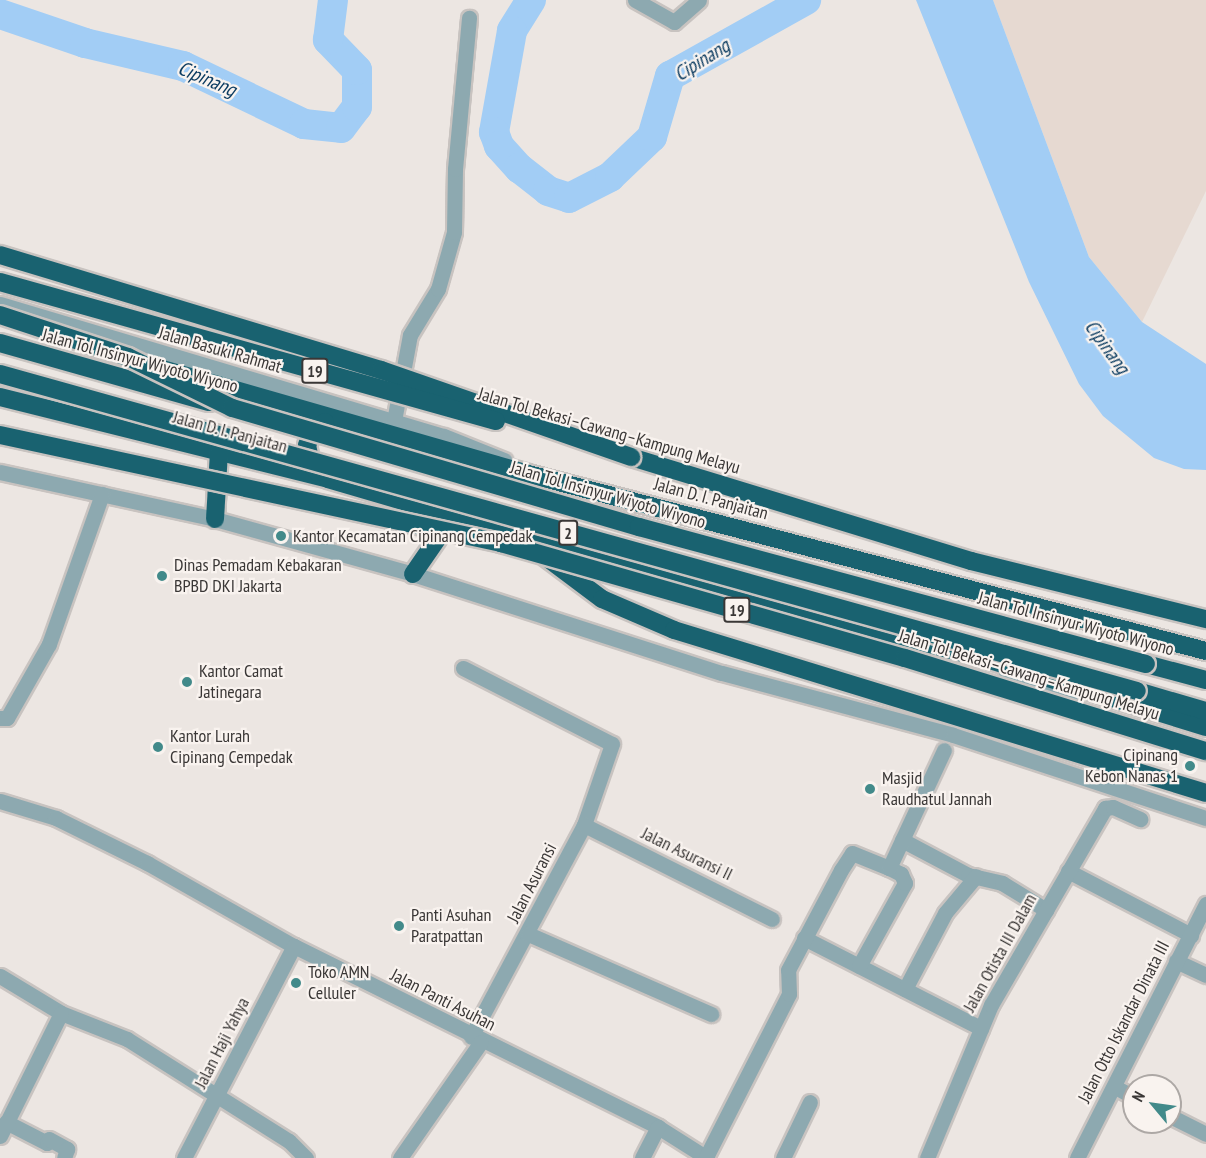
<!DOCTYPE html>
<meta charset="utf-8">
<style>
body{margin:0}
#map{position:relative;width:1206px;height:1158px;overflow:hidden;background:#ece6e2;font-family:"PT Sans Narrow",sans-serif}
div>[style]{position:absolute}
.built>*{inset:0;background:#e6d9d1}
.water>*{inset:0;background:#a2cdf5}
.river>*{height:30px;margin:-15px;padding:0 15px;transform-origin:15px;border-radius:15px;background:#a2cdf5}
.roads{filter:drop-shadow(2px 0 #c8c3c0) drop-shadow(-2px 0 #c8c3c0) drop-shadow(0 2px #c8c3c0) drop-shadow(0 -2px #c8c3c0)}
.minor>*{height:15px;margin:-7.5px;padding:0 7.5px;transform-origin:7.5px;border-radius:7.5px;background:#8da9b0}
.highway>*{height:18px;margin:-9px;padding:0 9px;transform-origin:9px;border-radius:9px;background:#196270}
.bridges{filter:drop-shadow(2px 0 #c8c3c0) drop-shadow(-2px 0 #c8c3c0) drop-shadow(0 2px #c8c3c0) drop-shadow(0 -2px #c8c3c0)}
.highway-bridge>*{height:18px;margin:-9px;padding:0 9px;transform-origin:9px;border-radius:9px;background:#196270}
.dots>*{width:16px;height:16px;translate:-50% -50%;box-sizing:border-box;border:3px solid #f9f3ef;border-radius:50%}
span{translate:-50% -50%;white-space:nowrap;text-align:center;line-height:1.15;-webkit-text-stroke:4.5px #f9f3ef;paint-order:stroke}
.shield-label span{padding:2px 4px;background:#f9f3ef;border:2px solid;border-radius:4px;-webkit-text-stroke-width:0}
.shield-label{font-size:16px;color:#3a3736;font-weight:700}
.street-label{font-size:18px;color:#3a3736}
.poi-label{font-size:18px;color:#3a3736}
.left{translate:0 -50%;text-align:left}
.right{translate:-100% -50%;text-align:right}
.water-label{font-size:20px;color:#0c3c61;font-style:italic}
.north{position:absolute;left:1122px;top:1074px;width:60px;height:60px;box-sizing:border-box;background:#f9f3ef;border:2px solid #ada8a5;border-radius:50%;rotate:299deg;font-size:16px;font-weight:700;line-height:24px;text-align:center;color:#3a3736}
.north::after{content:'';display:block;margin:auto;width:21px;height:27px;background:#428a8a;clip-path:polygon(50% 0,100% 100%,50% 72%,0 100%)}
</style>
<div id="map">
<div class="built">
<div style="clip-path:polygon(993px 0,1206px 0,1206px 191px,1142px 322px,1089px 257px)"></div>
</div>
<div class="water">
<div style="clip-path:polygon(916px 0,993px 0,1089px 257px,1142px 322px,1206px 364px,1206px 470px,1184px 469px,1154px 458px,1103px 416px,1079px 384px,1029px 282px)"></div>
</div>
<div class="river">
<div style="left:531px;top:0;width:36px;rotate:122deg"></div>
<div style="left:512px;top:31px;width:103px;rotate:100.1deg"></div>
<div style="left:494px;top:132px;width:15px;rotate:70deg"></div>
<div style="left:499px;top:146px;width:30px;rotate:48deg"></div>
<div style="left:519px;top:168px;width:37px;rotate:38deg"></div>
<div style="left:548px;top:191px;width:22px;rotate:18deg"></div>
<div style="left:569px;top:198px;width:46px;rotate:-27.1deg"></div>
<div style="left:610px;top:177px;width:58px;rotate:-43.6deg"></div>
<div style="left:652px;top:137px;width:64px;rotate:-73.6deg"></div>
<div style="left:670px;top:76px;width:156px;rotate:-29.2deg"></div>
<div style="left:0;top:14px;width:90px;rotate:18.8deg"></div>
<div style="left:85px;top:43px;width:101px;rotate:13.2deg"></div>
<div style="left:183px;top:66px;width:134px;rotate:25.6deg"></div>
<div style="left:304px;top:124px;width:37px;rotate:6deg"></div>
<div style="left:341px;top:128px;width:26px;rotate:-53deg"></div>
<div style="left:357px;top:107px;width:37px;rotate:-90deg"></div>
<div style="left:357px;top:70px;width:42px;rotate:-134deg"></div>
<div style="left:328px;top:40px;width:40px;rotate:-82.9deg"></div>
</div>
<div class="roads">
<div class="minor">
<div style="left:635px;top:0;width:45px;rotate:29.4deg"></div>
<div style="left:674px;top:22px;width:33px;rotate:-41deg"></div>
<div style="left:0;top:304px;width:463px;rotate:16.6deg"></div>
<div style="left:444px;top:436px;width:65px;rotate:21.8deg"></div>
<div style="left:394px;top:421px;width:87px;rotate:-79.5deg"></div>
<div style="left:410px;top:335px;width:54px;rotate:-58.7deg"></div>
<div style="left:438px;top:289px;width:59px;rotate:-74.3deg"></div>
<div style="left:454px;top:232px;width:63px;rotate:-89.1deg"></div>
<div style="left:455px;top:169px;width:152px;rotate:-84.7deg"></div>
<div style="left:0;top:472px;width:220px;rotate:12.3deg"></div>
<div style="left:215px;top:519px;width:205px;rotate:15.5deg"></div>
<div style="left:413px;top:574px;width:324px;rotate:17.8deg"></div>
<div style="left:722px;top:673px;width:239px;rotate:15deg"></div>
<div style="left:953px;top:735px;width:266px;rotate:18.2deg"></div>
<div style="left:463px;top:668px;width:167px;rotate:27deg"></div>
<div style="left:612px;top:744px;width:86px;rotate:109.1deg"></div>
<div style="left:584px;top:825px;width:240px;rotate:118.1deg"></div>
<div style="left:1006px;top:672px;width:72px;rotate:25.5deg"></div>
<div style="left:0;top:718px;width:7px"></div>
<div style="left:7px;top:718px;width:85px;rotate:-60.4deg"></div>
<div style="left:49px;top:644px;width:159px;rotate:-70.5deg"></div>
<div style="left:0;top:801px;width:59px;rotate:16.9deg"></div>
<div style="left:56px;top:818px;width:102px;rotate:26.3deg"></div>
<div style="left:147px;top:863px;width:169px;rotate:29.5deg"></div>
<div style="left:294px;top:946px;width:407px;rotate:26.4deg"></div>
<div style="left:658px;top:1127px;width:58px;rotate:32.3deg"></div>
<div style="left:584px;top:825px;width:210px;rotate:26.6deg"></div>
<div style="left:902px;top:840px;width:75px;rotate:27.9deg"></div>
<div style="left:968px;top:875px;width:35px;rotate:13deg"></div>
<div style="left:1002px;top:883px;width:52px;rotate:31.5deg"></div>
<div style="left:1068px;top:871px;width:139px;rotate:27.5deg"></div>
<div style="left:528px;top:934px;width:200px;rotate:23.6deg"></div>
<div style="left:804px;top:938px;width:199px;rotate:27deg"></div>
<div style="left:1176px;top:961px;width:33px;rotate:25deg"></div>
<div style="left:859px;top:966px;width:95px;rotate:-61deg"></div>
<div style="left:905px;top:883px;width:10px;rotate:-114deg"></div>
<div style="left:901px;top:874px;width:13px;rotate:-153deg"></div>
<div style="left:0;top:976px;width:71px;rotate:31.2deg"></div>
<div style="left:61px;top:1013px;width:71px;rotate:21.5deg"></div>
<div style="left:127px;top:1039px;width:191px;rotate:32.2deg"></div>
<div style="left:289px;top:1141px;width:24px;rotate:45deg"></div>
<div style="left:905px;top:989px;width:86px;rotate:-62.2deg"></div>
<div style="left:945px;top:913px;width:48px;rotate:-50deg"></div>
<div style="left:1115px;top:1087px;width:21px;rotate:28deg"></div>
<div style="left:1170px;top:1116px;width:40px;rotate:26.6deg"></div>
<div style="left:6px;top:1122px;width:46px;rotate:27.1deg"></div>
<div style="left:47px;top:1143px;width:4px;rotate:-63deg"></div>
<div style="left:49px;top:1139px;width:21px;rotate:29deg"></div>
<div style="left:67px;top:1149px;width:9px;rotate:108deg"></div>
<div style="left:0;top:1136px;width:137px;rotate:-63.6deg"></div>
<div style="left:706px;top:1157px;width:183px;rotate:-63deg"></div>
<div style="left:789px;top:994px;width:24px;rotate:-92deg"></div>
<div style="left:788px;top:970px;width:113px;rotate:-62.1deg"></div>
<div style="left:841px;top:870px;width:20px;rotate:-57deg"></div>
<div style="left:852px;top:853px;width:40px;rotate:22deg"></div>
<div style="left:889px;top:868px;width:130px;rotate:-65deg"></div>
<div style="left:184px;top:1158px;width:239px;rotate:-62.6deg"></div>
<div style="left:400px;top:1158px;width:141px;rotate:-55.1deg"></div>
<div style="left:642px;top:1158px;width:35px;rotate:-63deg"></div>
<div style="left:783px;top:1158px;width:62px;rotate:-64.3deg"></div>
<div style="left:927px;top:1158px;width:166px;rotate:-67.3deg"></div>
<div style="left:991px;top:1005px;width:228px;rotate:-59.9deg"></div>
<div style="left:1105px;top:808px;width:8px;rotate:-7deg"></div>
<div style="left:1113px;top:807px;width:30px;rotate:24deg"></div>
<div style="left:1077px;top:1158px;width:285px;rotate:-63.1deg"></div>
</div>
<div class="highway">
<div style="left:0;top:343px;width:217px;rotate:15.8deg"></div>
<div style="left:162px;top:369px;width:381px;rotate:16deg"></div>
<div style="left:528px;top:474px;width:701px;rotate:14.63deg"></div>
<div style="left:0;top:397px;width:338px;rotate:14deg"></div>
<div style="left:328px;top:479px;width:196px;rotate:16.3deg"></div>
<div style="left:516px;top:534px;width:483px;rotate:14.9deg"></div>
<div style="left:983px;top:658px;width:233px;rotate:17.2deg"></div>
<div style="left:631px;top:457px;width:356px;rotate:17deg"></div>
<div style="left:971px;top:561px;width:242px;rotate:13.9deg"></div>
<div style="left:317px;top:472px;width:10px;rotate:-127deg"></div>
<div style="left:311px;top:464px;width:19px;rotate:-102deg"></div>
<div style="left:307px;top:445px;width:15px;rotate:-67deg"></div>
<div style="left:313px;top:431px;width:15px;rotate:-37deg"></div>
<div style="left:215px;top:519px;width:68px;rotate:-86.6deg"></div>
<div style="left:546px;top:557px;width:70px;rotate:36.9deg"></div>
<div style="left:602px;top:599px;width:78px;rotate:23.3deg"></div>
<div style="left:674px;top:630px;width:556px;rotate:17.03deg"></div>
<div style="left:413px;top:574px;width:67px;rotate:-55.4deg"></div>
<div style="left:1146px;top:664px;width:62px;rotate:14.9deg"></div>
<div style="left:1137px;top:691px;width:72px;rotate:16.2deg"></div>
</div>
</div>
<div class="bridges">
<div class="highway-bridge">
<div style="left:0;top:255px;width:398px;rotate:16.8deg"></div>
<div style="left:381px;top:370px;width:265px;rotate:19.2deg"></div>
<div style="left:0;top:282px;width:515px;rotate:15.66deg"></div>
<div style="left:0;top:315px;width:135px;rotate:18.2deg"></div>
<div style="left:128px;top:357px;width:116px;rotate:26.1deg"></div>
<div style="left:232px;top:408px;width:424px;rotate:16.3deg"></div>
<div style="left:639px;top:527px;width:525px;rotate:15.12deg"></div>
<div style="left:0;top:374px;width:1180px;rotate:15.58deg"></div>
<div style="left:0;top:435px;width:513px;rotate:12.17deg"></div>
<div style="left:501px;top:543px;width:420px;rotate:15.9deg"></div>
<div style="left:905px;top:658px;width:315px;rotate:17.2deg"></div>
</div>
</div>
<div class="dots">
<div style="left:281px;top:536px;background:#428a8a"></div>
<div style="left:162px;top:576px;background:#428a8a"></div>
<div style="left:187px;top:682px;background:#428a8a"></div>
<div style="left:158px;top:747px;background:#428a8a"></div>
<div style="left:1190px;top:766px;background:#428a8a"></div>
<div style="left:870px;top:789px;background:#428a8a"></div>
<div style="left:399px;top:926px;background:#428a8a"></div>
<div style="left:296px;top:983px;background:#428a8a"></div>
</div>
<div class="shield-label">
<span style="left:315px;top:371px">19</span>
<span style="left:568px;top:533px">2</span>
<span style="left:737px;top:610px">19</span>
</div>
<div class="street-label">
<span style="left:220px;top:350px;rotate:16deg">Jalan Basuki Rahmat</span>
<span style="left:140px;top:361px;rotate:15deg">Jalan Tol Insinyur Wiyoto Wiyono</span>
<span style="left:609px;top:431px;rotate:16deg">Jalan Tol Bekasi–Cawang–Kampung Melayu</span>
<span style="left:230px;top:432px;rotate:15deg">Jalan D. I. Panjaitan</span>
<span style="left:608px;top:495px;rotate:16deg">Jalan Tol Insinyur Wiyoto Wiyono</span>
<span style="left:711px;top:499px;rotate:15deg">Jalan D. I. Panjaitan</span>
<span style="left:1076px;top:624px;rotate:15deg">Jalan Tol Insinyur Wiyoto Wiyono</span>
<span style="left:1029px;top:675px;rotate:17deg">Jalan Tol Bekasi–Cawang–Kampung Melayu</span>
<span style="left:687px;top:854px;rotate:26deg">Jalan Asuransi II</span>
<span style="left:532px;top:883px;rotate:-63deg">Jalan Asuransi</span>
<span style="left:1000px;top:953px;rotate:-61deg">Jalan Otista III Dalam</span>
<span style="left:443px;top:1000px;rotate:27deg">Jalan Panti Asuhan</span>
<span style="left:1124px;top:1022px;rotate:-63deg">Jalan Otto Iskandar Dinata III</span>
<span style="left:222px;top:1043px;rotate:-63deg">Jalan Haji Yahya</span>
</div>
<div class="poi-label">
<span class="left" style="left:293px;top:536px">Kantor Kecamatan Cipinang Cempedak</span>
<span class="left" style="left:174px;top:576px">Dinas Pemadam Kebakaran<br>BPBD DKI Jakarta</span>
<span class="left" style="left:199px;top:682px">Kantor Camat<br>Jatinegara</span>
<span class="left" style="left:170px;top:747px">Kantor Lurah<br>Cipinang Cempedak</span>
<span class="right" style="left:1178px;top:766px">Cipinang<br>Kebon Nanas 1</span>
<span class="left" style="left:882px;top:789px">Masjid<br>Raudhatul Jannah</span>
<span class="left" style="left:411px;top:926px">Panti Asuhan<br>Paratpattan</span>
<span class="left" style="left:308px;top:983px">Toko AMN<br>Celluler</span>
</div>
<div class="water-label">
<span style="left:702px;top:60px;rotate:-32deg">Cipinang</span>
<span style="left:207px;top:79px;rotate:23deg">Cipinang</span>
<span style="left:1107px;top:347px;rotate:54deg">Cipinang</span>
</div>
<div class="north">N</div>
</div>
